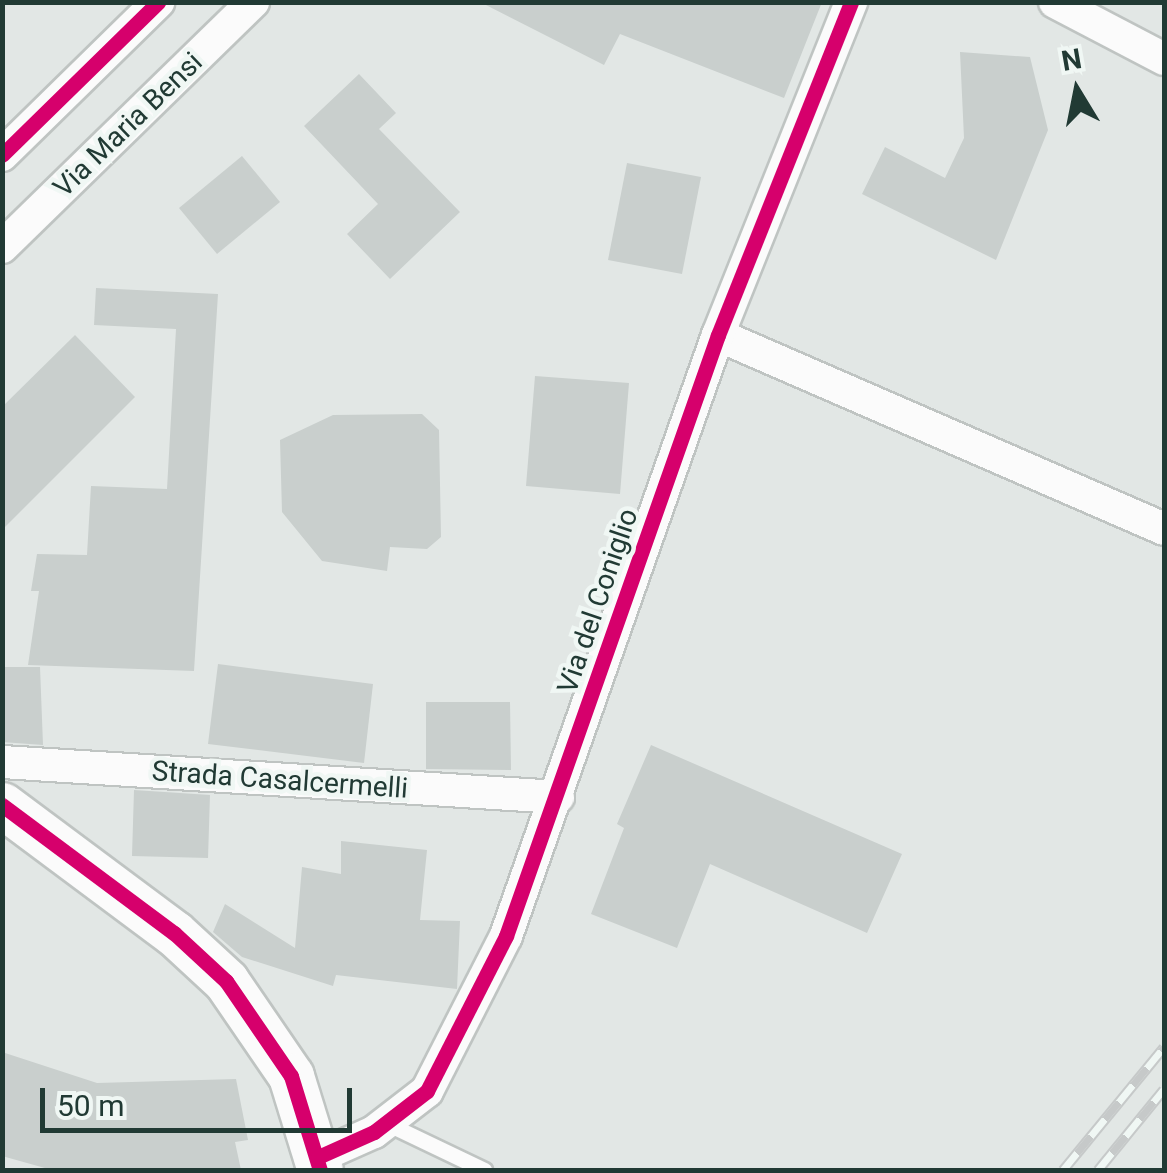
<!DOCTYPE html>
<style>
body{margin:0}
#map{position:relative;width:1167px;height:1173px;overflow:hidden;background:#e2e7e5;font-family:Roboto,sans-serif}
div>[style]{position:absolute}
.building>*{inset:0;background:#c9cfcd}
.roads{filter:drop-shadow(2px 0 #bfc4c2) drop-shadow(-2px 0 #bfc4c2) drop-shadow(0 2px #bfc4c2) drop-shadow(0 -2px #bfc4c2)}
.service>*{height:15px;margin:-7.5px;padding:0 7.5px;transform-origin:7.5px;border-radius:7.5px;background:#fbfbfb}
.minor>*{height:32px;margin:-16px;padding:0 16px;transform-origin:16px;border-radius:16px;background:#fbfbfb}
.secondary>*{height:45px;margin:-22.5px;padding:0 22.5px;transform-origin:22.5px;border-radius:22.5px;background:#fbfbfb}
.rail>*{height:11px;margin-top:-5.5px;transform-origin:0;background:repeating-linear-gradient(90deg,#f0f7f4 0 22px,#c6c9c9 0 44px);box-sizing:border-box;border-block:2px solid #c6c9c9}
.cycleway>*{height:15px;margin:-7.5px;padding:0 7.5px;transform-origin:7.5px;border-radius:7.5px;background:#d6006c}
span{translate:-50% -50%;white-space:nowrap;text-align:center;line-height:1.15;-webkit-text-stroke:9px #f0f7f4;paint-order:stroke}
.street-label{font-size:28px;color:#213a34}
.frame{position:absolute;inset:0;border:5px solid #213a34;pointer-events:none}
.north{position:absolute;left:1027px;top:40px;width:100px;height:100px;-webkit-text-stroke:8px #f0f7f4;paint-order:stroke;rotate:350deg;font-size:28px;font-weight:700;line-height:40px;text-align:center;color:#213a34}
.north::after{content:'';display:block;margin:auto;width:35px;height:45px;background:#213a34;clip-path:polygon(50% 0,100% 100%,50% 72%,0 100%)}
.scale{position:absolute;left:40px;top:1088px;width:312px;height:45px;box-sizing:border-box;border:5px solid #213a34;border-top:0;padding-left:12px;font-size:30px;line-height:35px;white-space:nowrap;color:#213a34;-webkit-text-stroke:8px #f0f7f4;paint-order:stroke}
</style>
<div id="map">
<div class="building">
<div style="clip-path:polygon(480px 2px,822px 2px,784px 98px,620px 34px,604px 65px)"></div>
<div style="clip-path:polygon(960px 52px,1030px 57px,1048px 130px,996px 260px,862px 194px,885px 147px,945px 178px,964px 138px)"></div>
<div style="clip-path:polygon(359px 74px,396px 113px,379px 129px,460px 212px,390px 279px,347px 234px,378px 204px,304px 126px)"></div>
<div style="clip-path:polygon(242px 156px,280px 202px,217px 254px,179px 208px)"></div>
<div style="clip-path:polygon(627px 163px,701px 177px,682px 274px,608px 260px)"></div>
<div style="clip-path:polygon(96px 288px,218px 294px,194px 671px,28px 665px,39px 591px,31px 591px,37px 554px,87px 555px,91px 486px,167px 489px,176px 329px,94px 325px)"></div>
<div style="clip-path:polygon(75px 335px,135px 397px,2px 530px,2px 407px)"></div>
<div style="clip-path:polygon(535px 376px,629px 383px,620px 494px,526px 486px)"></div>
<div style="clip-path:polygon(422px 414px,439px 430px,441px 537px,427px 549px,390px 547px,387px 571px,322px 561px,282px 512px,280px 440px,333px 415px)"></div>
<div style="clip-path:polygon(218px 664px,373px 684px,364px 763px,208px 744px)"></div>
<div style="clip-path:polygon(2px 667px,40px 667px,43px 745px,2px 742px)"></div>
<div style="clip-path:polygon(426px 702px,510px 702px,511px 770px,426px 769px)"></div>
<div style="clip-path:polygon(651px 745px,902px 854px,867px 933px,710px 864px,677px 948px,591px 914px,624px 828px,617px 824px)"></div>
<div style="clip-path:polygon(134px 790px,210px 795px,208px 858px,132px 856px)"></div>
<div style="clip-path:polygon(341px 841px,427px 850px,420px 920px,460px 921px,457px 989px,336px 975px,333px 986px,242px 957px,213px 932px,225px 904px,295px 948px,302px 867px,341px 874px)"></div>
<div style="clip-path:polygon(2px 1052px,97px 1083px,236px 1079px,248px 1140px,235px 1142px,241px 1170px,52px 1170px,2px 1156px)"></div>
</div>
<div class="roads">
<div class="service">
<div style="left:386px;top:1123px;width:109px;rotate:25.6deg"></div>
</div>
<div class="minor">
<div style="left:1055px;top:2px;width:123px;rotate:27.6deg"></div>
<div style="left:2px;top:155px;width:219px;rotate:-44.4deg"></div>
<div style="left:2px;top:247px;width:351px;rotate:-44.3deg"></div>
<div style="left:718px;top:335px;width:486px;rotate:23.5deg"></div>
<div style="left:2px;top:762px;width:557px;rotate:3.6deg"></div>
<div style="left:318px;top:1157px;width:61px;rotate:-24.1deg"></div>
<div style="left:374px;top:1132px;width:67px;rotate:-37.7deg"></div>
<div style="left:427px;top:1091px;width:174px;rotate:-63deg"></div>
<div style="left:506px;top:936px;width:637px;rotate:-70.57deg"></div>
<div style="left:718px;top:335px;width:359px;rotate:-68.2deg"></div>
</div>
<div class="secondary">
<div style="left:2px;top:805px;width:214px;rotate:36.7deg"></div>
<div style="left:174px;top:933px;width:71px;rotate:42.7deg"></div>
<div style="left:226px;top:981px;width:115px;rotate:55.6deg"></div>
<div style="left:291px;top:1076px;width:98px;rotate:72.9deg"></div>
</div>
</div>
<div class="rail">
<div style="left:1063px;top:1170px;width:159px;rotate:-50.6deg"></div>
<div style="left:1098px;top:1170px;width:104px;rotate:-50.8deg"></div>
</div>
<div class="cycleway">
<div style="left:2px;top:155px;width:219px;rotate:-44.4deg"></div>
<div style="left:2px;top:805px;width:214px;rotate:36.7deg"></div>
<div style="left:174px;top:933px;width:71px;rotate:42.7deg"></div>
<div style="left:226px;top:981px;width:115px;rotate:55.6deg"></div>
<div style="left:291px;top:1076px;width:98px;rotate:72.9deg"></div>
<div style="left:318px;top:1157px;width:61px;rotate:-24.1deg"></div>
<div style="left:374px;top:1132px;width:67px;rotate:-37.7deg"></div>
<div style="left:427px;top:1091px;width:174px;rotate:-63deg"></div>
<div style="left:506px;top:936px;width:637px;rotate:-70.57deg"></div>
<div style="left:718px;top:335px;width:359px;rotate:-68.2deg"></div>
</div>
<div class="street-label">
<span style="left:128px;top:125px;rotate:-44deg">Via Maria Bensi</span>
<span style="left:598px;top:601px;rotate:-71deg">Via del Coniglio</span>
<span style="left:280px;top:780px;rotate:4deg">Strada Casalcermelli</span>
</div>
<div class="frame"></div>
<div class="north">N</div>
<div class="scale">50 m</div>
</div>
